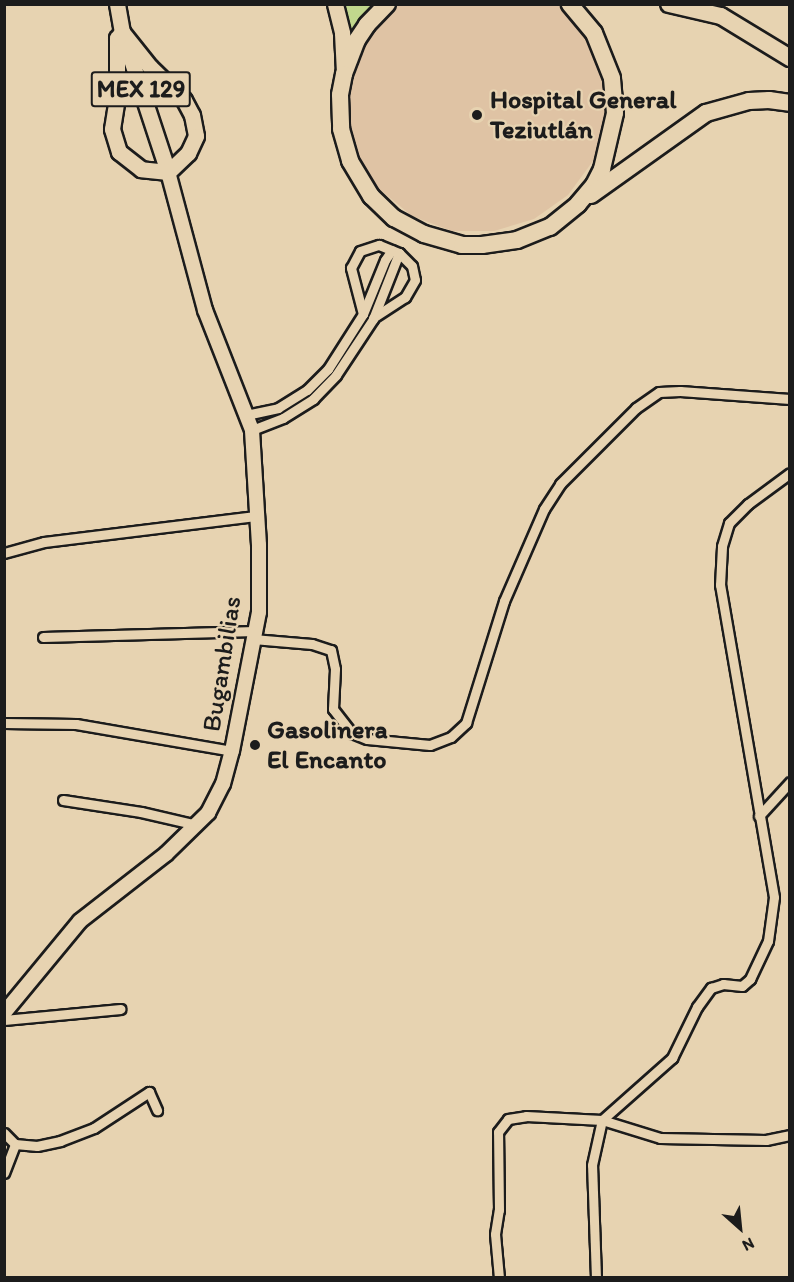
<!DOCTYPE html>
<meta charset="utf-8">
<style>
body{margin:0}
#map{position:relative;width:794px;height:1282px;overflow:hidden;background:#e7d3b1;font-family:Itim,sans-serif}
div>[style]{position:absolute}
.built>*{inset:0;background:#dfc3a4}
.green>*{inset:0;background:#c1d78d}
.roads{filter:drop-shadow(2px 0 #1c1c1c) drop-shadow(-2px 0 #1c1c1c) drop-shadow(0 2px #1c1c1c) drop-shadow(0 -2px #1c1c1c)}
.street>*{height:9px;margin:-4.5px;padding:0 4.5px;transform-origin:4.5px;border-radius:4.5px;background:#e7d3b1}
.secondary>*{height:14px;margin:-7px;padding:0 7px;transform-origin:7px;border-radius:7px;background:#e7d3b1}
.primary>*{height:15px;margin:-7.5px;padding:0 7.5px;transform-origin:7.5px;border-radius:7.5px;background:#e7d3b1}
.highway>*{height:16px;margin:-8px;padding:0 8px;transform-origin:8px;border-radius:8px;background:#e7d3b1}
.dots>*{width:16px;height:16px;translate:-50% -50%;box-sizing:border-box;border:3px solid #e7d3b1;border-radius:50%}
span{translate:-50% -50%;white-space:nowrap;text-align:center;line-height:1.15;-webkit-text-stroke:4.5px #e7d3b1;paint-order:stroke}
.shield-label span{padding:2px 4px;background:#e7d3b1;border:2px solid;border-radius:4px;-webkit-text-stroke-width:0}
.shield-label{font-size:24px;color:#1c1c1c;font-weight:700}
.poi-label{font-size:26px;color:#1c1c1c;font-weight:700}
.left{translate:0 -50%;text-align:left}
.street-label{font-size:26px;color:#1c1c1c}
.frame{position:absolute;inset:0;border:6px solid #1c1c1c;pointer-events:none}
.north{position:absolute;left:710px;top:1198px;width:60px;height:60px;-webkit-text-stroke:4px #e7d3b1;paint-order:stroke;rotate:153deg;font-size:16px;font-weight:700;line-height:24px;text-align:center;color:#1c1c1c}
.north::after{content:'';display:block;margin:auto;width:21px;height:27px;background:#1c1c1c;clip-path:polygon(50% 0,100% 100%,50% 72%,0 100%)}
</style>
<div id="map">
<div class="built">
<div style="clip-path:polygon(396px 5px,559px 5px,564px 8px,590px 40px,604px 79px,605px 121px,593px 161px,568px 195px,534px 219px,494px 231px,452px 231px,412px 216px,378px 188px,356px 151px,347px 109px,353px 66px,373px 27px)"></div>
</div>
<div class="green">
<div style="clip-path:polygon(341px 5px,384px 5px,353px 41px)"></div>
</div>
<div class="roads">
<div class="street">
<div style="left:363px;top:314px;width:48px;rotate:-104.6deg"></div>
<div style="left:351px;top:268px;width:19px;rotate:-62deg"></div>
<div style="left:360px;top:251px;width:20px;rotate:-18deg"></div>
<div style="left:379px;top:245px;width:22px;rotate:22deg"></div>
<div style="left:399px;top:253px;width:18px;rotate:45deg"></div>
<div style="left:412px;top:266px;width:14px;rotate:78deg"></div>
<div style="left:415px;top:280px;width:20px;rotate:120deg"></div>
<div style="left:405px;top:297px;width:38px;rotate:147deg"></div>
<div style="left:246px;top:415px;width:33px;rotate:-12deg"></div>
<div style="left:278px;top:408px;width:34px;rotate:-32deg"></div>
<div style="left:307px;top:390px;width:30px;rotate:-45deg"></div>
<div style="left:328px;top:369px;width:65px;rotate:-57.5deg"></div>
<div style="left:363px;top:314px;width:58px;rotate:-67.8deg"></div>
<div style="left:385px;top:260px;width:12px;rotate:-55deg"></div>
<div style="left:252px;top:430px;width:33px;rotate:-21deg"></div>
<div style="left:283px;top:418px;width:36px;rotate:-32deg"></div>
<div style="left:313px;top:399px;width:33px;rotate:-46deg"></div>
<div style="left:336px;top:375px;width:67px;rotate:-56.5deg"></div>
<div style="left:373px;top:319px;width:71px;rotate:-68.5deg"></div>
<div style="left:4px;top:553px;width:41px;rotate:-15.4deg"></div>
<div style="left:44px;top:542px;width:215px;rotate:-7deg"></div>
<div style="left:43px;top:637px;width:212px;rotate:-1.6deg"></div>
<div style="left:253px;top:639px;width:59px;rotate:4.8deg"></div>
<div style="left:312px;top:644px;width:20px;rotate:18deg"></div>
<div style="left:331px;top:650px;width:19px;rotate:78deg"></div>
<div style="left:335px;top:669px;width:40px;rotate:92.9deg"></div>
<div style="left:333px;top:709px;width:31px;rotate:52deg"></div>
<div style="left:352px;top:733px;width:16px;rotate:22deg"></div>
<div style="left:367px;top:739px;width:63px;rotate:5.4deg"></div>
<div style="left:430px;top:745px;width:22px;rotate:-21deg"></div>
<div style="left:451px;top:737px;width:21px;rotate:-43deg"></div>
<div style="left:466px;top:723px;width:128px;rotate:-72.7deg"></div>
<div style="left:504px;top:601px;width:100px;rotate:-66.5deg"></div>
<div style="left:544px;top:509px;width:30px;rotate:-57deg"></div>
<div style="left:560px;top:484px;width:107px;rotate:-45deg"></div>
<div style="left:636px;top:408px;width:28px;rotate:-35deg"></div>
<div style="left:659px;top:392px;width:21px;rotate:-3deg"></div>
<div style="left:680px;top:391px;width:110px;rotate:4.2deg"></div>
<div style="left:4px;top:723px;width:72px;rotate:0.8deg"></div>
<div style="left:76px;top:724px;width:158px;rotate:9.8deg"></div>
<div style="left:63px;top:800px;width:79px;rotate:8.7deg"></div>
<div style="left:141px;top:812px;width:57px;rotate:13.1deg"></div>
<div style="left:759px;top:816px;width:46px;rotate:-47.6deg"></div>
<div style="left:4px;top:1020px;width:117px;rotate:-5.4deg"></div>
<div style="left:602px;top:1120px;width:94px;rotate:-41.5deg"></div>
<div style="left:672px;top:1058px;width:57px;rotate:-63.9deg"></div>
<div style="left:697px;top:1007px;width:24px;rotate:-54deg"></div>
<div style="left:711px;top:988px;width:13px;rotate:-18deg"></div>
<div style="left:723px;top:984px;width:19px;rotate:6deg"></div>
<div style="left:742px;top:986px;width:11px;rotate:-41deg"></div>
<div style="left:750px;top:979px;width:42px;rotate:-64.7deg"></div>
<div style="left:768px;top:941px;width:44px;rotate:-82.2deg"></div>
<div style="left:774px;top:897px;width:317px;rotate:-99.8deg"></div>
<div style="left:720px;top:585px;width:39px;rotate:-87deg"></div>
<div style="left:722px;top:546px;width:24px;rotate:-73deg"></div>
<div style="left:729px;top:523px;width:27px;rotate:-45deg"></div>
<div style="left:748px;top:504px;width:52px;rotate:-36.4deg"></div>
<div style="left:4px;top:1133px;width:16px;rotate:45deg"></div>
<div style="left:15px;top:1144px;width:22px;rotate:5deg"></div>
<div style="left:37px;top:1146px;width:24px;rotate:-12deg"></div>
<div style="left:60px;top:1141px;width:36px;rotate:-21deg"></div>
<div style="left:94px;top:1128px;width:66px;rotate:-33.2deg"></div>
<div style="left:149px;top:1092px;width:20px;rotate:66deg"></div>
<div style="left:4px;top:1173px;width:31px;rotate:-69deg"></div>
<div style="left:499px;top:1278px;width:44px;rotate:-95.2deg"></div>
<div style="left:495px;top:1234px;width:24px;rotate:-81deg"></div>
<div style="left:499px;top:1210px;width:78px;rotate:-90.7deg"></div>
<div style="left:498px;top:1132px;width:16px;rotate:-52deg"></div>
<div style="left:508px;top:1119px;width:18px;rotate:-9deg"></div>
<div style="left:526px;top:1116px;width:76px;rotate:3deg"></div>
<div style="left:602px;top:1120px;width:61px;rotate:17.2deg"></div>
<div style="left:660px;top:1138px;width:106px;rotate:1.1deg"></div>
<div style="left:766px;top:1140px;width:25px;rotate:-12deg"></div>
<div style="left:596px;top:1278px;width:113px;rotate:-92deg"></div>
<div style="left:592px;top:1165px;width:46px;rotate:-77.5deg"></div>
</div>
<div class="secondary">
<div style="left:4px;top:1013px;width:119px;rotate:-50.4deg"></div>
<div style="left:80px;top:921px;width:109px;rotate:-37.9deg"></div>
<div style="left:166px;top:854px;width:59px;rotate:-44.3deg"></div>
<div style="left:208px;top:813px;width:33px;rotate:-63deg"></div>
<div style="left:223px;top:784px;width:34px;rotate:-75deg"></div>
<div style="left:232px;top:751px;width:142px;rotate:-79deg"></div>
<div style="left:259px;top:612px;width:67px;rotate:-90deg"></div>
<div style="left:259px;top:545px;width:115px;rotate:-93.5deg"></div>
<div style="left:252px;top:430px;width:129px;rotate:-111.4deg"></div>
<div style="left:205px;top:310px;width:143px;rotate:-105deg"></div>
</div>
<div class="primary">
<div style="left:117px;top:4px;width:28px;rotate:80deg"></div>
<div style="left:122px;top:32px;width:147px;rotate:71.8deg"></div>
<div style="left:335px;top:4px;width:30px;rotate:76deg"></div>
<div style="left:342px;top:33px;width:40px;rotate:87.1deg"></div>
<div style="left:122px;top:32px;width:45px;rotate:51.3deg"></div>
<div style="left:150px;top:67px;width:47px;rotate:44.1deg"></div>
<div style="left:184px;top:100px;width:17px;rotate:62deg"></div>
<div style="left:192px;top:115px;width:21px;rotate:79deg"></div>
<div style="left:196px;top:136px;width:19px;rotate:115deg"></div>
<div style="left:188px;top:153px;width:28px;rotate:136deg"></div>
<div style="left:168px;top:172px;width:27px;rotate:-174deg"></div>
<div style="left:141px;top:169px;width:28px;rotate:-142deg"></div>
<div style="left:119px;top:152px;width:24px;rotate:-107deg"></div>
<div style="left:112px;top:129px;width:31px;rotate:-81deg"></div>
<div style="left:117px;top:98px;width:60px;rotate:-90deg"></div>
<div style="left:117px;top:38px;width:8px;rotate:-50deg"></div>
</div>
<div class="highway">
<div style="left:387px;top:4px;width:29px;rotate:134deg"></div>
<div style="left:367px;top:25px;width:18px;rotate:124deg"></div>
<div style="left:357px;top:40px;width:36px;rotate:111deg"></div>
<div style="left:344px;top:74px;width:21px;rotate:101deg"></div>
<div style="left:340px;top:95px;width:34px;rotate:88deg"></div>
<div style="left:341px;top:129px;width:33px;rotate:74deg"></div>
<div style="left:350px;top:161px;width:41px;rotate:59deg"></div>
<div style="left:371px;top:196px;width:32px;rotate:44deg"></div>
<div style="left:394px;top:218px;width:34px;rotate:28deg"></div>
<div style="left:424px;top:234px;width:40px;rotate:16deg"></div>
<div style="left:462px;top:245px;width:20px"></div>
<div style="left:482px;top:245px;width:35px;rotate:-8deg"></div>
<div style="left:517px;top:240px;width:35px;rotate:-22deg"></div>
<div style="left:550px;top:227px;width:36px;rotate:-39deg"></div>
<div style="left:578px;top:204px;width:25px;rotate:-50deg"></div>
<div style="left:594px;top:185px;width:18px;rotate:-63deg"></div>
<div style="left:602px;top:169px;width:57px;rotate:-76.9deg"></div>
<div style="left:615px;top:113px;width:35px;rotate:-95deg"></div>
<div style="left:612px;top:78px;width:48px;rotate:-111.8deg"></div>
<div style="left:594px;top:33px;width:38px;rotate:-130deg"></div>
<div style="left:669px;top:4px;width:53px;rotate:13deg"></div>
<div style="left:721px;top:16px;width:81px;rotate:31.3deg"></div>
<div style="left:591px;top:195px;width:141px;rotate:-35.5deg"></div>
<div style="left:706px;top:113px;width:45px;rotate:-15.6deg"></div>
<div style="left:749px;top:101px;width:20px;rotate:-3deg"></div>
<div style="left:769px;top:100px;width:21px;rotate:8deg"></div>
</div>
</div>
<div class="dots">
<div style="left:477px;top:115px;background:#1c1c1c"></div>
<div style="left:255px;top:745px;background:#1c1c1c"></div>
</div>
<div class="shield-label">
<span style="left:141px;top:89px">MEX 129</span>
</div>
<div class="poi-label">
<span class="left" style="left:490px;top:115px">Hospital General<br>Teziutlán</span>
<span class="left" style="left:267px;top:745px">Gasolinera<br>El Encanto</span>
</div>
<div class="street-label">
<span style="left:222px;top:664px;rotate:-81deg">Bugambilias</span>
</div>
<div class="frame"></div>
<div class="north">N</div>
</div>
